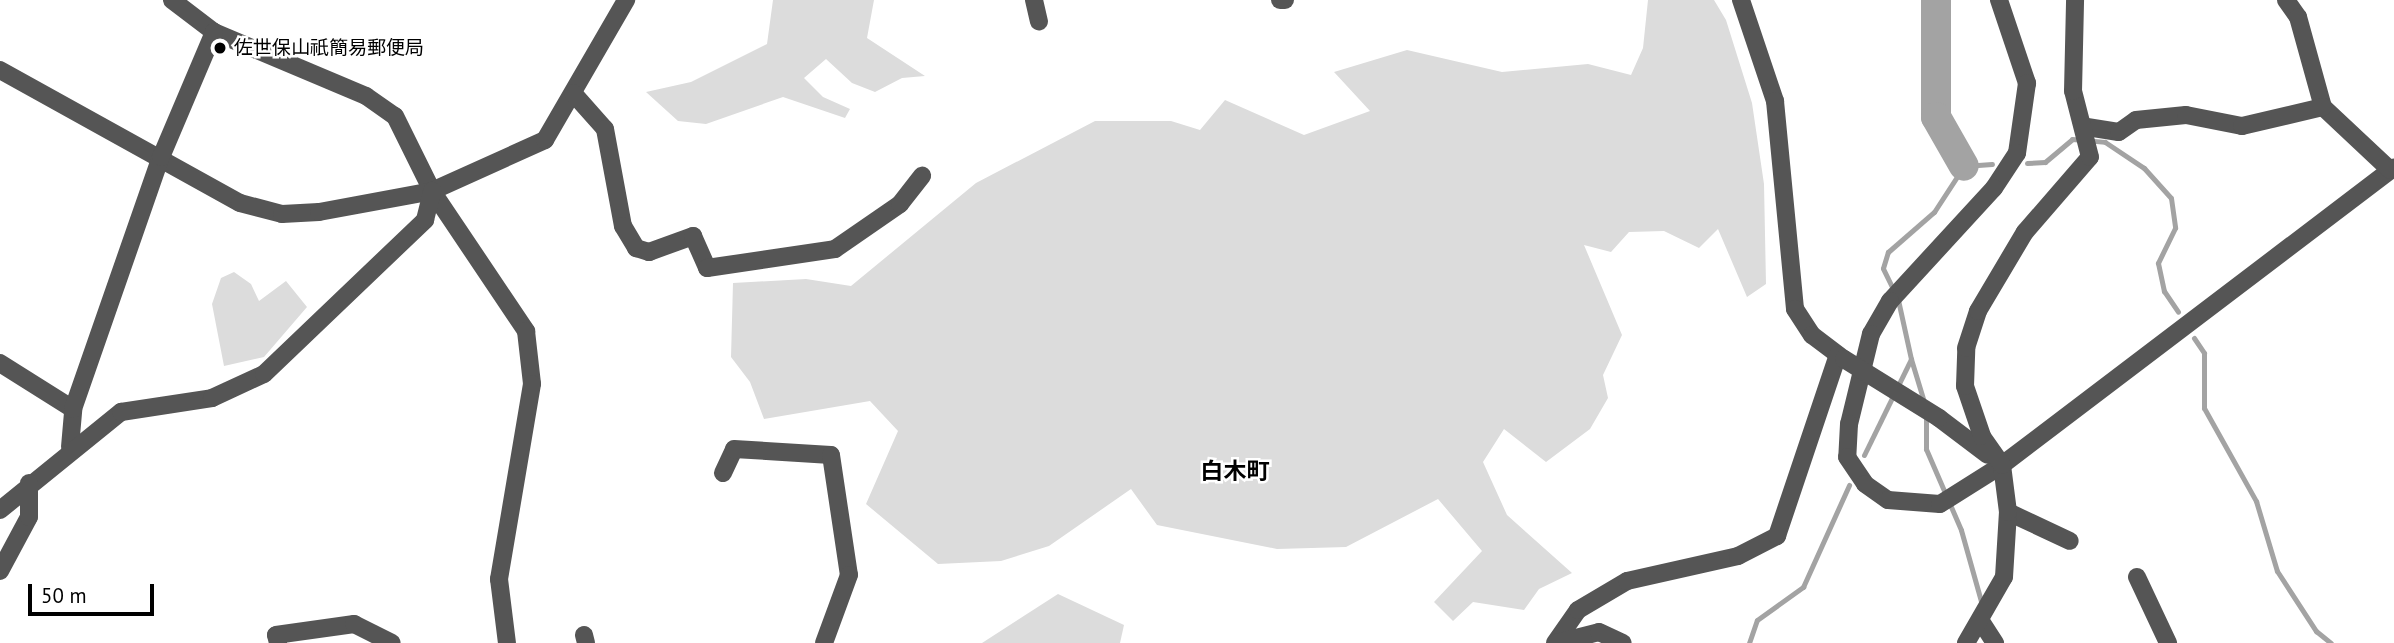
<!DOCTYPE html>
<meta charset="utf-8">
<style>
body{margin:0}
#map{position:relative;width:2394px;height:643px;overflow:hidden;background:#fff;font-family:"PT Sans","Noto Sans JP",sans-serif}
div>[style]{position:absolute}
.green>*{inset:0;background:#dcdcdc}
.stream>*{height:5px;margin:-2.5px;padding:0 2.5px;transform-origin:2.5px;border-radius:2.5px;background:#a3a3a3}
.river>*{height:30px;margin:-15px;padding:0 15px;transform-origin:15px;border-radius:15px;background:#a3a3a3}
.minor>*{height:18px;margin:-9px;padding:0 9px;transform-origin:9px;border-radius:9px;background:#555}
.minor-bridge>*{height:18px;margin:-9px;padding:0 9px;transform-origin:9px;border-radius:9px;background:#555}
.dots>*{width:19px;height:19px;translate:-50% -50%;box-sizing:border-box;border:4px solid #fff;border-radius:50%}
span{translate:-50% -50%;white-space:nowrap;text-align:center;line-height:1.15;-webkit-text-stroke:5px #fff;paint-order:stroke}
.poi-label{font-size:19px;color:#000}
.left{translate:0 -50%;text-align:left}
.quarter-label{font-size:23px;color:#000;font-weight:700}
.scale{position:absolute;left:28px;top:584px;width:126px;height:32px;box-sizing:border-box;border:4px solid #000;border-top:0;padding-left:9px;font-size:21px;line-height:24px;white-space:nowrap;color:#000;-webkit-text-stroke:5px #fff;paint-order:stroke}
</style>
<div id="map">
<div class="green">
<div style="clip-path:polygon(773px 0,874px 0,867px 38px,925px 76px,902px 78px,875px 92px,852px 83px,826px 59px,804px 78px,823px 97px,850px 109px,845px 118px,783px 97px,706px 124px,678px 121px,646px 92px,691px 82px,767px 44px)"></div>
<div style="clip-path:polygon(1648px 0,1714px 0,1726px 20px,1752px 103px,1764px 184px,1766px 284px,1747px 297px,1718px 229px,1699px 248px,1664px 231px,1629px 232px,1611px 252px,1584px 245px,1622px 335px,1603px 375px,1608px 398px,1590px 429px,1546px 462px,1504px 429px,1483px 462px,1507px 515px,1572px 573px,1539px 589px,1524px 610px,1473px 602px,1453px 621px,1434px 602px,1482px 551px,1438px 499px,1346px 547px,1277px 549px,1157px 525px,1131px 489px,1049px 546px,1001px 561px,938px 564px,866px 504px,898px 431px,870px 401px,764px 419px,750px 382px,731px 357px,733px 283px,806px 279px,851px 286px,976px 183px,1095px 121px,1171px 121px,1200px 130px,1225px 100px,1304px 135px,1370px 111px,1334px 72px,1407px 50px,1502px 72px,1588px 64px,1631px 75px,1643px 48px)"></div>
<div style="clip-path:polygon(234px 272px,251px 284px,259px 301px,286px 281px,307px 307px,264px 357px,224px 366px,212px 304px,221px 278px)"></div>
<div style="clip-path:polygon(1058px 594px,1124px 625px,1120px 643px,982px 643px)"></div>
</div>
<div class="stream">
<div style="left:2027px;top:163px;width:18px;rotate:-3deg"></div>
<div style="left:2045px;top:162px;width:35px;rotate:-40deg"></div>
<div style="left:2072px;top:139px;width:33px;rotate:5deg"></div>
<div style="left:2105px;top:142px;width:47px;rotate:33.7deg"></div>
<div style="left:2144px;top:168px;width:40px;rotate:48deg"></div>
<div style="left:2171px;top:198px;width:30px;rotate:82deg"></div>
<div style="left:2175px;top:228px;width:39px;rotate:116deg"></div>
<div style="left:2158px;top:263px;width:29px;rotate:78deg"></div>
<div style="left:2164px;top:291px;width:25px;rotate:56deg"></div>
<div style="left:1894px;top:291px;width:25px;rotate:-116deg"></div>
<div style="left:1883px;top:268px;width:17px;rotate:-73deg"></div>
<div style="left:1888px;top:252px;width:61px;rotate:-41deg"></div>
<div style="left:1934px;top:212px;width:55px;rotate:-56.9deg"></div>
<div style="left:1964px;top:166px;width:28px;rotate:-4deg"></div>
<div style="left:2194px;top:338px;width:18px;rotate:56deg"></div>
<div style="left:2204px;top:353px;width:55px;rotate:90deg"></div>
<div style="left:2204px;top:408px;width:107px;rotate:60.8deg"></div>
<div style="left:2256px;top:501px;width:73px;rotate:73.3deg"></div>
<div style="left:2277px;top:571px;width:72px;rotate:57deg"></div>
<div style="left:2316px;top:631px;width:19px;rotate:39deg"></div>
<div style="left:1911px;top:359px;width:48px;rotate:73.1deg"></div>
<div style="left:1926px;top:415px;width:34px;rotate:90deg"></div>
<div style="left:1926px;top:449px;width:88px;rotate:66.6deg"></div>
<div style="left:1961px;top:530px;width:74px;rotate:74.3deg"></div>
<div style="left:1864px;top:455px;width:107px;rotate:-63.9deg"></div>
<div style="left:1911px;top:359px;width:60px;rotate:-102.4deg"></div>
<div style="left:1749px;top:643px;width:24px;rotate:-71deg"></div>
<div style="left:1757px;top:620px;width:57px;rotate:-35.7deg"></div>
<div style="left:1803px;top:587px;width:112px;rotate:-65.7deg"></div>
</div>
<div class="river">
<div style="left:1936px;top:0;width:117px;rotate:90deg"></div>
<div style="left:1936px;top:117px;width:56px;rotate:60.3deg"></div>
</div>
<div class="minor">
<div style="left:172px;top:0;width:53px;rotate:37.3deg"></div>
<div style="left:214px;top:32px;width:165px;rotate:22.8deg"></div>
<div style="left:366px;top:96px;width:35px;rotate:35deg"></div>
<div style="left:395px;top:116px;width:84px;rotate:63.7deg"></div>
<div style="left:432px;top:191px;width:169px;rotate:56.1deg"></div>
<div style="left:526px;top:331px;width:53px;rotate:83.5deg"></div>
<div style="left:532px;top:384px;width:198px;rotate:99.6deg"></div>
<div style="left:499px;top:579px;width:64px;rotate:82.9deg"></div>
<div style="left:1034px;top:0;width:22px;rotate:77deg"></div>
<div style="left:1280px;top:0;width:5px"></div>
<div style="left:1741px;top:0;width:107px;rotate:71.4deg"></div>
<div style="left:1775px;top:101px;width:209px;rotate:84.5deg"></div>
<div style="left:1795px;top:309px;width:31px;rotate:57deg"></div>
<div style="left:1812px;top:335px;width:40px;rotate:37deg"></div>
<div style="left:1999px;top:0;width:88px;rotate:71.4deg"></div>
<div style="left:2027px;top:83px;width:71px;rotate:98.1deg"></div>
<div style="left:2017px;top:153px;width:42px;rotate:123.3deg"></div>
<div style="left:1994px;top:188px;width:154px;rotate:132.6deg"></div>
<div style="left:1890px;top:301px;width:38px;rotate:120deg"></div>
<div style="left:1871px;top:334px;width:93px;rotate:103.7deg"></div>
<div style="left:1849px;top:424px;width:33px;rotate:93deg"></div>
<div style="left:1847px;top:457px;width:32px;rotate:56deg"></div>
<div style="left:1865px;top:484px;width:28px;rotate:35deg"></div>
<div style="left:1888px;top:500px;width:52px;rotate:4.4deg"></div>
<div style="left:1940px;top:504px;width:73px;rotate:-32.2deg"></div>
<div style="left:2002px;top:465px;width:492px;rotate:-37.2deg"></div>
<div style="left:2286px;top:0;width:21px;rotate:55deg"></div>
<div style="left:2298px;top:17px;width:93px;rotate:74.5deg"></div>
<div style="left:2323px;top:107px;width:92px;rotate:43.2deg"></div>
<div style="left:0;top:70px;width:274px;rotate:29deg"></div>
<div style="left:240px;top:203px;width:43px;rotate:14.7deg"></div>
<div style="left:282px;top:214px;width:37px;rotate:-3deg"></div>
<div style="left:319px;top:212px;width:115px;rotate:-10.5deg"></div>
<div style="left:432px;top:191px;width:124px;rotate:-24.3deg"></div>
<div style="left:545px;top:140px;width:162px;rotate:-59.9deg"></div>
<div style="left:573px;top:93px;width:48px;rotate:48.4deg"></div>
<div style="left:605px;top:129px;width:99px;rotate:79.5deg"></div>
<div style="left:623px;top:226px;width:26px;rotate:59deg"></div>
<div style="left:636px;top:248px;width:14px;rotate:17deg"></div>
<div style="left:649px;top:252px;width:47px;rotate:-20deg"></div>
<div style="left:693px;top:236px;width:35px;rotate:66deg"></div>
<div style="left:707px;top:268px;width:129px;rotate:-8.4deg"></div>
<div style="left:835px;top:249px;width:79px;rotate:-34.7deg"></div>
<div style="left:900px;top:204px;width:36px;rotate:-52deg"></div>
<div style="left:2087px;top:127px;width:32px;rotate:9deg"></div>
<div style="left:2119px;top:132px;width:21px;rotate:-35deg"></div>
<div style="left:2136px;top:120px;width:50px;rotate:-5.7deg"></div>
<div style="left:2186px;top:115px;width:57px;rotate:11.1deg"></div>
<div style="left:2242px;top:126px;width:83px;rotate:-13.2deg"></div>
<div style="left:0;top:363px;width:86px;rotate:32.2deg"></div>
<div style="left:1939px;top:418px;width:61px;rotate:37.1deg"></div>
<div style="left:70px;top:447px;width:38px;rotate:-85deg"></div>
<div style="left:73px;top:409px;width:267px;rotate:-70.8deg"></div>
<div style="left:161px;top:157px;width:136px;rotate:-67deg"></div>
<div style="left:723px;top:473px;width:26px;rotate:-65deg"></div>
<div style="left:734px;top:449px;width:97px;rotate:3.5deg"></div>
<div style="left:831px;top:455px;width:121px;rotate:81.5deg"></div>
<div style="left:849px;top:575px;width:72px;rotate:110.2deg"></div>
<div style="left:0;top:510px;width:156px;rotate:-39deg"></div>
<div style="left:121px;top:412px;width:92px;rotate:-8.7deg"></div>
<div style="left:212px;top:398px;width:57px;rotate:-24.8deg"></div>
<div style="left:264px;top:374px;width:223px;rotate:-43.7deg"></div>
<div style="left:425px;top:220px;width:30px;rotate:-76deg"></div>
<div style="left:2008px;top:512px;width:68px;rotate:25.1deg"></div>
<div style="left:0;top:571px;width:61px;rotate:-61.8deg"></div>
<div style="left:29px;top:517px;width:34px;rotate:-90deg"></div>
<div style="left:2137px;top:577px;width:73px;rotate:64.8deg"></div>
<div style="left:1982px;top:623px;width:24px;rotate:57deg"></div>
<div style="left:584px;top:635px;width:8px;rotate:76deg"></div>
<div style="left:278px;top:643px;width:8px;rotate:-104deg"></div>
<div style="left:276px;top:635px;width:79px;rotate:-8deg"></div>
<div style="left:354px;top:624px;width:42px;rotate:26.6deg"></div>
<div style="left:1555px;top:643px;width:40px;rotate:-55.1deg"></div>
<div style="left:1578px;top:610px;width:57px;rotate:-30.6deg"></div>
<div style="left:1627px;top:581px;width:114px;rotate:-12.7deg"></div>
<div style="left:1738px;top:556px;width:44px;rotate:-27.1deg"></div>
<div style="left:1777px;top:536px;width:191px;rotate:-71.4deg"></div>
<div style="left:1556px;top:643px;width:44px;rotate:-14.3deg"></div>
<div style="left:1599px;top:632px;width:26px;rotate:25deg"></div>
<div style="left:1966px;top:643px;width:76px;rotate:-60.1deg"></div>
<div style="left:2004px;top:577px;width:65px;rotate:-86.5deg"></div>
<div style="left:2008px;top:512px;width:47px;rotate:-97.3deg"></div>
<div style="left:2002px;top:465px;width:35px;rotate:-125deg"></div>
<div style="left:1982px;top:436px;width:53px;rotate:-108.8deg"></div>
<div style="left:1965px;top:386px;width:38px;rotate:-88deg"></div>
<div style="left:1966px;top:348px;width:39px;rotate:-72deg"></div>
<div style="left:1978px;top:311px;width:92px;rotate:-59.3deg"></div>
<div style="left:2025px;top:232px;width:99px;rotate:-49.1deg"></div>
<div style="left:2090px;top:157px;width:68px;rotate:-104.4deg"></div>
<div style="left:2073px;top:91px;width:91px;rotate:-88.7deg"></div>
</div>
<div class="minor-bridge">
<div style="left:1844px;top:359px;width:112px;rotate:31.8deg"></div>
</div>
<div class="dots">
<div style="left:220px;top:48px;background:#000"></div>
</div>
<div class="poi-label">
<span class="left" style="left:234px;top:48px">佐世保山祇簡易郵便局</span>
</div>
<div class="quarter-label">
<span style="left:1235px;top:471px">白木町</span>
</div>
<div class="scale">50 m</div>
</div>
